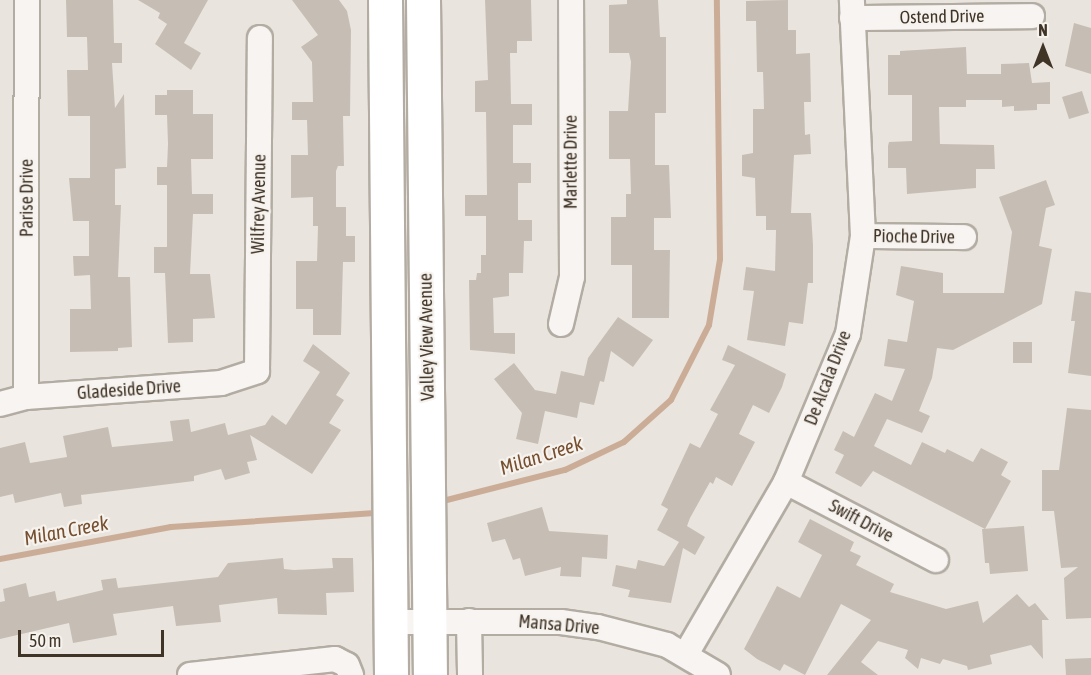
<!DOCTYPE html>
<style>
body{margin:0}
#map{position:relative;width:1091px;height:675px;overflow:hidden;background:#e9e4de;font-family:"Asap Condensed",sans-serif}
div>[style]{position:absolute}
.stream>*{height:6px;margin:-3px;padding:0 3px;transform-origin:3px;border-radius:3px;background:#cbad97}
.building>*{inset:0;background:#c6beb5}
.roads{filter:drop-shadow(2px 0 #b3aca3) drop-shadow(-2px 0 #b3aca3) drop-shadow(0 2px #b3aca3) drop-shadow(0 -2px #b3aca3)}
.street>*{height:24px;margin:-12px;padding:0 12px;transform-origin:12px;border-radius:12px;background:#f7f4f1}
.secondary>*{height:33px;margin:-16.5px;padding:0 16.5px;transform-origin:16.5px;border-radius:16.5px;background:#fff}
span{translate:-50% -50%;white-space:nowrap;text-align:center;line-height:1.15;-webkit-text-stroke:4.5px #f6f2ee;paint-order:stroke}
.street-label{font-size:18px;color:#403427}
.water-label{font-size:20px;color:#764f2f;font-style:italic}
.north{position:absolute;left:1013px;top:18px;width:60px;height:60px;-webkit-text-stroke:4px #f6f2ee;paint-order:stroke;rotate:0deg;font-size:16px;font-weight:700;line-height:24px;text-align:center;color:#403427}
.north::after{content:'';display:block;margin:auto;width:21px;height:27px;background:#403427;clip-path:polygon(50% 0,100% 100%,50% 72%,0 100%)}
.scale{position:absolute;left:18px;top:630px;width:146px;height:27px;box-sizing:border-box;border:3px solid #403427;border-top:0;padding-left:8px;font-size:18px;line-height:21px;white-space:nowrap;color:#403427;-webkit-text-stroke:4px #f6f2ee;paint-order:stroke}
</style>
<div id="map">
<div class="stream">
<div style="left:439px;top:502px;width:130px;rotate:-14.3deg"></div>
<div style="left:565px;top:470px;width:65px;rotate:-25.4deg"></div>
<div style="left:624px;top:442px;width:63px;rotate:-41.8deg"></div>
<div style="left:671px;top:400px;width:84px;rotate:-63.1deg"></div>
<div style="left:709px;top:325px;width:67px;rotate:-80.5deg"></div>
<div style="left:720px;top:259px;width:259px;rotate:-90.7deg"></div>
<div style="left:0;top:559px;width:174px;rotate:-10.6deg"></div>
<div style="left:171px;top:527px;width:208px;rotate:-3.9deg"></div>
</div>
<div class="building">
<div style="clip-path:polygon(66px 0,113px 0,114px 43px,122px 43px,122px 63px,112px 63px,115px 108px,124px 94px,126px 168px,115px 169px,115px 205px,121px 205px,118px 277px,130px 277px,132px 347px,118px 348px,118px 351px,70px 352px,70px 309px,91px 309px,90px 275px,74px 276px,73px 256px,89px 256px,89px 221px,73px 221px,69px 178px,90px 178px,90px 116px,68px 116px,67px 70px,88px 70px,87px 37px,67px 37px)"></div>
<div style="clip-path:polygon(138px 0,208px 0,184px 43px,201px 53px,191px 70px,155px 44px,167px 24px,158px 18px,160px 13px)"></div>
<div style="clip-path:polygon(292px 0,339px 0,347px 11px,351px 30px,350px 116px,343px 116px,344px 166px,338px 166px,336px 171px,336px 207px,346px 207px,346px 236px,355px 236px,355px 262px,343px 262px,341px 335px,313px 335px,313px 309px,296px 309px,296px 261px,317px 261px,318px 226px,313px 226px,313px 197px,291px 198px,291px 155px,308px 155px,307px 120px,292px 120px,292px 102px,313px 102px,312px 62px,301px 47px,318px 35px)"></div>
<div style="clip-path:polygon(485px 0,531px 0,532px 41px,517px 41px,517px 53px,510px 53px,511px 104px,532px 104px,532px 125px,513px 125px,513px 163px,531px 163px,531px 183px,518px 183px,518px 220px,532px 220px,532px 241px,524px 241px,523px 273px,509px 273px,509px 296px,493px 298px,494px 333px,515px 333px,515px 354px,470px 350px,469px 280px,476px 280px,477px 273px,481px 273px,481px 255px,486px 255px,486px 216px,465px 216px,465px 195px,487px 195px,486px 112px,475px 112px,475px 81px,488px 80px)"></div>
<div style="clip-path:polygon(627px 0,658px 0,660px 37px,666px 37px,666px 113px,655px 113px,655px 165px,669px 165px,671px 218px,654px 218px,654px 250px,670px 250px,669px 318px,632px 318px,632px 265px,611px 265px,611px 217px,626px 217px,626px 194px,631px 194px,630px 159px,609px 159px,609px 111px,628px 111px,631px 62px,629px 53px,609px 53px,609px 5px,627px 4px)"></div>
<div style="clip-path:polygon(788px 0,788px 30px,796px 30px,796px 54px,810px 53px,811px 102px,804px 102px,805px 135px,810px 134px,811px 154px,794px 155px,791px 213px,811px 213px,813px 245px,813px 283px,808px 283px,803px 324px,789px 322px,785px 346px,747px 340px,754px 291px,743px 290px,746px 267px,775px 271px,776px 230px,766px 230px,766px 216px,756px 216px,755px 178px,742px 176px,742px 155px,753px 153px,753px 109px,764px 109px,763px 72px,757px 72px,756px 21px,746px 21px,746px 1px)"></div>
<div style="clip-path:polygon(1074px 23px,1091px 28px,1091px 74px,1065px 66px)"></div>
<div style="clip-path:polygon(966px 47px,967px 74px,1001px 74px,1001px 64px,1029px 63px,1032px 83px,1050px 82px,1050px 104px,1037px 104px,1037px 110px,1014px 111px,1014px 106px,1002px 107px,1002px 100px,966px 100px,966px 107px,939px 107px,940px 144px,994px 145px,995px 169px,976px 169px,976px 188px,907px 194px,906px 168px,888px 168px,888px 146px,889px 142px,912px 141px,912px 95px,888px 95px,888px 55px,900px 55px,900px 51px)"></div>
<div style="clip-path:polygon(167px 90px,193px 90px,193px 114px,213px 114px,213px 159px,191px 159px,192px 194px,213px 194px,213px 214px,193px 214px,190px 274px,210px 274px,215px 318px,193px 319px,193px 342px,168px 343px,165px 273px,154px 273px,154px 247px,167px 247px,167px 185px,157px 185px,157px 167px,167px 167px,168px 144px,167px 115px,155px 115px,155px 95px,167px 95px)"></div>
<div style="clip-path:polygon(1082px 91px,1089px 113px,1069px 119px,1062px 97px)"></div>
<div style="clip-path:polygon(1046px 180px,1055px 205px,1046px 208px,1039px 246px,1052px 249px,1042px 304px,953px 350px,937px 348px,932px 378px,919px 411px,930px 416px,922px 433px,887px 419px,874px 446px,911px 465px,922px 442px,945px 453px,947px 449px,973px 462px,981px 448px,1008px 462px,1001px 475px,1011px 481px,985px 529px,873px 471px,861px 487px,835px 473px,844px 455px,834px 450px,843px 431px,854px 437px,875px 393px,892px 401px,905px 369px,884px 366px,888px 339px,907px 342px,914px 301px,896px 295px,901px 266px,943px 273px,943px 293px,1004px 293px,1012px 232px,999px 197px)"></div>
<div style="clip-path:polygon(1075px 291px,1091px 293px,1091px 376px,1068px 373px,1075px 321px,1071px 321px)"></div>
<div style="clip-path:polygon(618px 317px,653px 340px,633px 367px,611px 351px,604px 382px,600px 381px,594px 405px,580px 402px,577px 418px,545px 411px,538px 444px,516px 439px,522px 413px,494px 379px,514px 363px,535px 390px,556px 394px,561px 371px,584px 376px,588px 358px)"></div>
<div style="clip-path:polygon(1013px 342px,1032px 342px,1032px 363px,1013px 363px)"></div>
<div style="clip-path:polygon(313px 344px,350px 373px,336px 395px,344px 400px,329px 423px,341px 430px,312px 474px,250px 435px,257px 460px,247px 462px,250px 473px,225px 480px,221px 469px,194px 476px,194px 481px,81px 495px,82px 504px,64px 507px,61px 493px,15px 503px,13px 494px,0 497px,0 448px,25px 442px,30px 463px,67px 457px,63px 436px,108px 427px,112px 447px,173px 441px,170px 421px,189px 419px,191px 432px,225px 423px,228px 435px,265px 425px,272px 415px,286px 425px,320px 372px,303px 361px)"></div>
<div style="clip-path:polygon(728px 345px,786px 374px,782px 387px,769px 413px,753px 405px,739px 434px,755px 442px,732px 486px,716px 477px,713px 484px,710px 482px,690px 518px,687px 526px,705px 537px,695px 555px,683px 548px,671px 603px,628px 597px,630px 590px,612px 586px,616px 565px,636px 569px,638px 560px,664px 566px,679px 542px,657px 530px,668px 509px,661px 505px,690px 443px,700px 448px,718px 414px,710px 410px,735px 365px,722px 360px)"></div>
<div style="clip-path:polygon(1067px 408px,1091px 410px,1091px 618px,1066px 619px,1064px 578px,1078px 567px,1061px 568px,1054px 511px,1042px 511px,1042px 470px,1059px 470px)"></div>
<div style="clip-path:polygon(542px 507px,549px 531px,608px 535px,607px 559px,582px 557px,581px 577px,560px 576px,561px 567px,525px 576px,520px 558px,513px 560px,505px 539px,492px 542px,487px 523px)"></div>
<div style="clip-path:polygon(810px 519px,854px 542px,850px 551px,861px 556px,856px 565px,894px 584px,890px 592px,946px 609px,978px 601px,983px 623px,1017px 594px,1029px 607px,1035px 603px,1049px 620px,1042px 620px,1043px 659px,1031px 645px,990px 655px,992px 664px,968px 670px,967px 666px,943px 659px,940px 664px,921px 658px,918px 669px,905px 658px,908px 650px,878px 641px,861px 662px,878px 675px,827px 675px,871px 620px,841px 604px,805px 675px,784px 664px,780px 671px,757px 659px,744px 649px,777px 586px,800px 598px,822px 555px,798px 542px)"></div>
<div style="clip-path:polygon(1024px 526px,1028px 571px,990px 574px,989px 563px,985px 563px,982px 529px)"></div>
<div style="clip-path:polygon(283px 558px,284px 569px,294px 570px,333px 568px,332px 558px,353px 558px,354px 592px,326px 593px,327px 615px,278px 614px,277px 598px,219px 605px,221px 622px,176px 626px,173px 606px,113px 614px,117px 635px,73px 643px,69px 623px,0 639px,0 602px,5px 601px,3px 589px,26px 583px,29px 597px,55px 591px,57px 601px,103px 590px,101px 580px,116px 578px,118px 588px,218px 577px,228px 563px)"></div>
<div style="clip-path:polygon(1091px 658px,1091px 675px,1066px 675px,1065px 659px)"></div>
</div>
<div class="roads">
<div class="street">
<div style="left:852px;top:18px;width:180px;rotate:-0.6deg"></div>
<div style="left:863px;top:236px;width:101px;rotate:0.6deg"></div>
<div style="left:561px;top:324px;width:48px;rotate:-76.8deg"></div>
<div style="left:572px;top:277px;width:277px;rotate:-90.2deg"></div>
<div style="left:26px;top:397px;width:397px;rotate:-89.9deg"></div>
<div style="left:0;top:404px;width:27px;rotate:-15deg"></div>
<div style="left:26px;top:397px;width:196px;rotate:-4.1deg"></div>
<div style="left:221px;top:383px;width:38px;rotate:-18deg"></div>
<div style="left:257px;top:371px;width:333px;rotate:-89.5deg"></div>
<div style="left:786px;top:482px;width:169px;rotate:27.5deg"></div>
<div style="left:469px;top:621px;width:54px;rotate:88.9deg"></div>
<div style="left:391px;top:622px;width:170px"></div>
<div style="left:561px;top:622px;width:37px;rotate:8deg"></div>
<div style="left:598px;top:627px;width:71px;rotate:14.6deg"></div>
<div style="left:667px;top:645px;width:59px;rotate:30.5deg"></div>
<div style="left:686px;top:654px;width:199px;rotate:-59.8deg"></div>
<div style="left:786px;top:482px;width:160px;rotate:-67.3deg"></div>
<div style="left:848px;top:334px;width:99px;rotate:-81.3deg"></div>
<div style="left:863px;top:236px;width:236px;rotate:-92.7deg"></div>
<div style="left:190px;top:675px;width:146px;rotate:-6.3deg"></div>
<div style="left:335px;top:659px;width:13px;rotate:27deg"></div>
<div style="left:347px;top:665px;width:11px;rotate:68deg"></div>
</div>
<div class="secondary">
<div style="left:385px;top:0;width:675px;rotate:89.49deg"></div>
<div style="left:423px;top:0;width:675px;rotate:89.41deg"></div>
</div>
</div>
<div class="street-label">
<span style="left:942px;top:17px;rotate:-1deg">Ostend Drive</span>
<span style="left:571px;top:162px;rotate:-90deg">Marlette Drive</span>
<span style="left:27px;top:198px;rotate:-90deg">Parise Drive</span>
<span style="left:259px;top:204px;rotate:-89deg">Wilfrey Avenue</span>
<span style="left:914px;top:237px;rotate:1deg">Pioche Drive</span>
<span style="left:427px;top:337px;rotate:-91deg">Valley View Avenue</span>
<span style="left:828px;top:378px;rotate:-69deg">De Alcala Drive</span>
<span style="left:129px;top:390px;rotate:-4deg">Gladeside Drive</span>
<span style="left:861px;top:521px;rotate:28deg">Swift Drive</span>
<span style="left:559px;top:625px;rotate:5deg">Mansa Drive</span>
</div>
<div class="water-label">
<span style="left:541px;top:455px;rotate:-18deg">Milan Creek</span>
<span style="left:66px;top:530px;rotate:-11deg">Milan Creek</span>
</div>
<div class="north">N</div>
<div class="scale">50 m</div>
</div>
